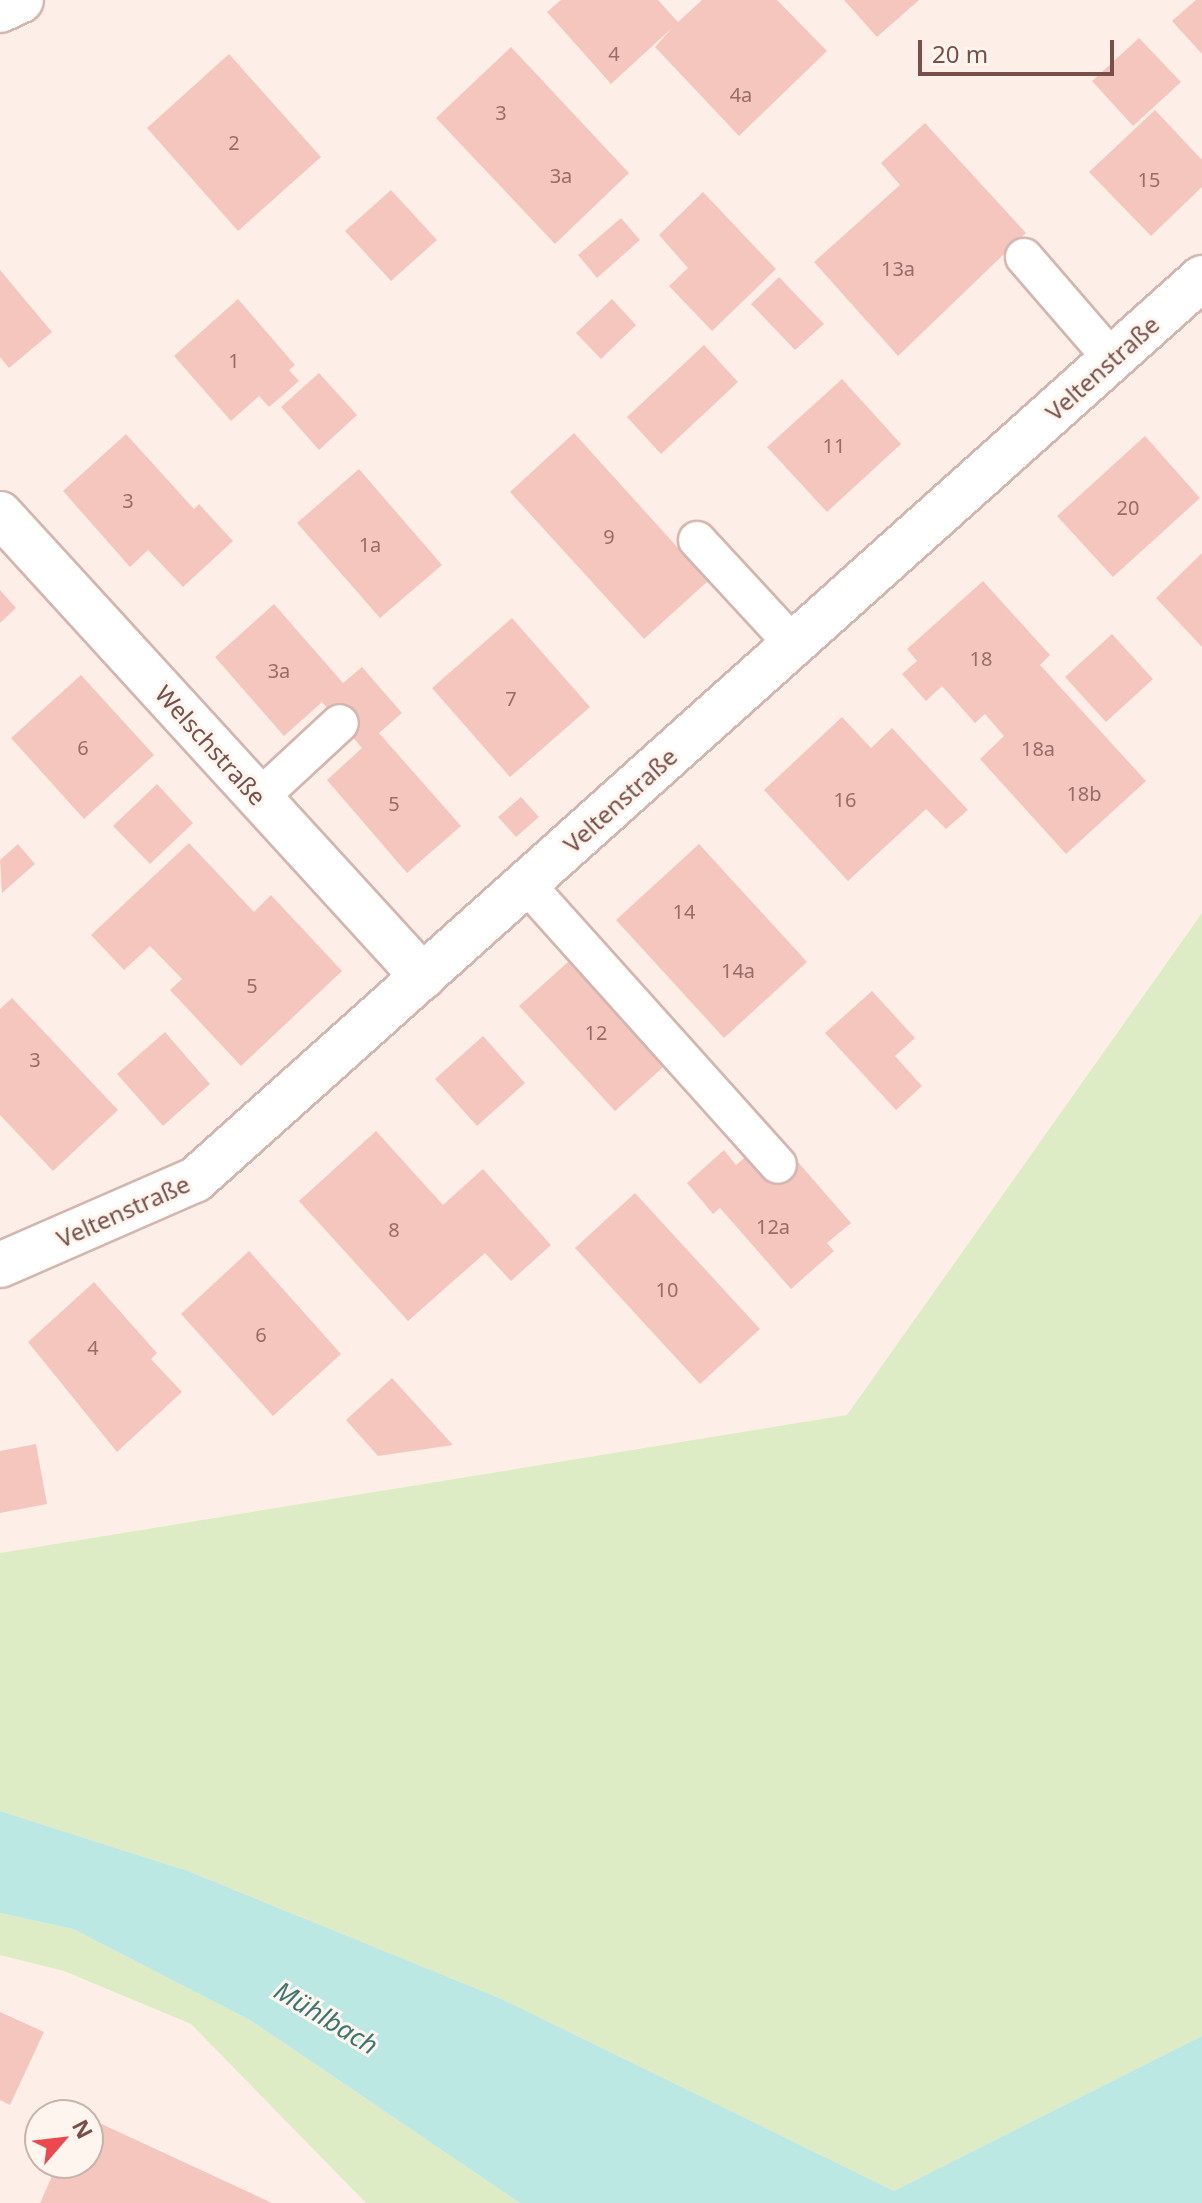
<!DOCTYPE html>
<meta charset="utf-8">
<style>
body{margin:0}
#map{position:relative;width:1202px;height:2203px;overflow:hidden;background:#fdefe8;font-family:"Noto Sans",sans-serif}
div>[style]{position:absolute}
.green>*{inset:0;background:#deecc5}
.water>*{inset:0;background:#bbe8e3}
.building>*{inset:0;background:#f4c6be}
.roads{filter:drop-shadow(2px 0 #d3b6af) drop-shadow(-2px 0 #d3b6af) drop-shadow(0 2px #d3b6af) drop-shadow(0 -2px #d3b6af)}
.service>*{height:36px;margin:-18px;padding:0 18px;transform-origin:18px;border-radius:18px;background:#fff}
.minor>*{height:44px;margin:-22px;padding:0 22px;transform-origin:22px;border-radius:22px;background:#fff}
span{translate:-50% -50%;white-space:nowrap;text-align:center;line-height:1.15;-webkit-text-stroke:6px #fff5ef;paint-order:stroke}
.number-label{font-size:20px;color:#986d67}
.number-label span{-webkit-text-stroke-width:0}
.street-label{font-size:24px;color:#794f4a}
.water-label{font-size:26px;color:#3a7672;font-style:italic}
.north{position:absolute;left:24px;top:2099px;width:80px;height:80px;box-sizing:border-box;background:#fff5ef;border:2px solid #c9b3ad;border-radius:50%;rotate:62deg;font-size:22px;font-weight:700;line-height:32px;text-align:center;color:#794f4a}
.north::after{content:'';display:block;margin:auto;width:28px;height:36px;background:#eb494d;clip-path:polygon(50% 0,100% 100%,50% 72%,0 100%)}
.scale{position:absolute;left:918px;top:40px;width:196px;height:36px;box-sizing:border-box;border:4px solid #794f4a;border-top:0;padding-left:10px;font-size:24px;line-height:28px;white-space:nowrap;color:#794f4a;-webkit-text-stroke:6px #fff5ef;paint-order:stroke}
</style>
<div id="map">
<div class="green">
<div style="clip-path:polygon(1202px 913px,1202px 2036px,894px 2191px,502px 1999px,188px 1871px,0 1811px,0 1553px,847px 1415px)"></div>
<div style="clip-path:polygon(0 1913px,73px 1929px,250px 2020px,520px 2203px,366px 2203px,191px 2024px,64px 1971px,0 1955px)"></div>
</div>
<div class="water">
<div style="clip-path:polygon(0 1811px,188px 1871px,502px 1999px,894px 2191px,1202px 2036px,1202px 2203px,520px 2203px,250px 2020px,73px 1929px,0 1913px)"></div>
</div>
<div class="building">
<div style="clip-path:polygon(561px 0,658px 0,678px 22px,702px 0,777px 0,827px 51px,739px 136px,655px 47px,672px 28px,611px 84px,547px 12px)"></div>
<div style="clip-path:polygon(844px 0,919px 0,877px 37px)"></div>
<div style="clip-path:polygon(1196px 0,1202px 0,1202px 54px,1172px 21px)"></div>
<div style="clip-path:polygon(1139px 38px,1181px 82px,1133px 126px,1092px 81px)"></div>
<div style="clip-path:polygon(511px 47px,629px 173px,555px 244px,436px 118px)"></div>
<div style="clip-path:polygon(229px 54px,321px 157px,238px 231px,147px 128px)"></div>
<div style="clip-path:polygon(1155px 110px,1202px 160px,1202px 187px,1151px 236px,1089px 172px)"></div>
<div style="clip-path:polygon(925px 123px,1026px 233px,898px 356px,814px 262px,900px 185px,881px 163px)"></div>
<div style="clip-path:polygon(391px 190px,437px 240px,391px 281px,345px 231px)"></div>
<div style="clip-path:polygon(703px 192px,776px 269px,712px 331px,669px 286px,688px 268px,659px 235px)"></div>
<div style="clip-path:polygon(621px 218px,640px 240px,597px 278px,578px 255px)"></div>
<div style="clip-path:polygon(0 270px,52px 332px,9px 368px,0 357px)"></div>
<div style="clip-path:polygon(779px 277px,824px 324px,795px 350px,751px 304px)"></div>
<div style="clip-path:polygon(238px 299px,295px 365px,289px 370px,299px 381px,269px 407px,259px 396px,231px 421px,174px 356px)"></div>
<div style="clip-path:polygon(612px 299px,636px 325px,601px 359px,576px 333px)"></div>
<div style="clip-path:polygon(704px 345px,738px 382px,661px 454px,627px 417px)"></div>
<div style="clip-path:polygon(319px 373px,357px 415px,319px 450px,281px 407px)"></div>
<div style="clip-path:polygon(842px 379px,901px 444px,827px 512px,767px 447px)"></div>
<div style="clip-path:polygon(574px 433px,708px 581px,644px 639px,510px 492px)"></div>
<div style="clip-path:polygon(126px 434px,194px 509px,199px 504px,233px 541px,183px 587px,148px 550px,130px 567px,63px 491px)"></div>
<div style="clip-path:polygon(1145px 436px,1200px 498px,1113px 577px,1057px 516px)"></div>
<div style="clip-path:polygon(359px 469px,442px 565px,380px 618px,297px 523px)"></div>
<div style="clip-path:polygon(1202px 553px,1202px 647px,1156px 598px)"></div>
<div style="clip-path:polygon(983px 581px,1050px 655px,1040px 665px,1146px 781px,1066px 854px,980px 759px,1004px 736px,985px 714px,975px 723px,942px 686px,926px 701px,902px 674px,917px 661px,907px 649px)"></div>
<div style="clip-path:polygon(0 590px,16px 608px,0 623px)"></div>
<div style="clip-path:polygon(274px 604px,343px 683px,362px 667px,402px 713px,379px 733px,461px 826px,407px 873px,327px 780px,362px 748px,322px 702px,284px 736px,215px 657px)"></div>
<div style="clip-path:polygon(512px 618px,590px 707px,510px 777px,432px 688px)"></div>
<div style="clip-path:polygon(1112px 634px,1153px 679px,1106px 722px,1065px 677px)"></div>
<div style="clip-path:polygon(81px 675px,154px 755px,84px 819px,11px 738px)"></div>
<div style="clip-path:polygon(842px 717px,871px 748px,892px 728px,968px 810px,946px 829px,926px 809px,848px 881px,764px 790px)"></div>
<div style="clip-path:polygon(157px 784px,193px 823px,150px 864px,113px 826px)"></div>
<div style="clip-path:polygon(521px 797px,539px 817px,516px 837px,498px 817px)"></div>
<div style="clip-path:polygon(189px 843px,254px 912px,271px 895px,342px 971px,241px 1066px,170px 990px,182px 979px,150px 946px,124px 970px,91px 935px)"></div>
<div style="clip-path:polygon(18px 844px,35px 864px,2px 893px,0 860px)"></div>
<div style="clip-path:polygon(699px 844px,807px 962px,724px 1038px,616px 920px)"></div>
<div style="clip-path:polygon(578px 953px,673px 1058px,615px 1111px,519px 1006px)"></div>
<div style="clip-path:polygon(872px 991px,915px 1038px,895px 1056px,922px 1086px,896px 1110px,825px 1033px)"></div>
<div style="clip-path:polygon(12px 998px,118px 1110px,53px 1171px,0 1115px,0 1009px)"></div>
<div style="clip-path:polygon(165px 1032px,210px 1084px,163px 1126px,117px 1074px)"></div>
<div style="clip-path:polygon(483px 1036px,525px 1083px,477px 1126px,435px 1079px)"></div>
<div style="clip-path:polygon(376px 1131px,443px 1205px,483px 1169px,551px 1245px,511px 1281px,485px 1253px,408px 1321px,299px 1201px)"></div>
<div style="clip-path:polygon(724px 1150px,736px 1165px,748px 1155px,791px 1154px,851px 1223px,827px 1243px,834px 1251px,791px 1289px,720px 1208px,713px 1214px,687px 1183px)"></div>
<div style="clip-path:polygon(635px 1193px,760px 1329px,700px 1384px,575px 1248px)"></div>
<div style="clip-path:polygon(249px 1251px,341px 1354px,273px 1416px,181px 1314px)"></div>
<div style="clip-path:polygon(94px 1282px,157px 1353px,151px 1359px,182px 1392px,117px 1452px,28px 1342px)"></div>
<div style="clip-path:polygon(392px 1378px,453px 1445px,378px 1456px,346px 1420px)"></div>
<div style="clip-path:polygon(36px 1444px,47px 1504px,0 1513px,0 1451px)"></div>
<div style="clip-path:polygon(0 2012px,44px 2032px,10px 2105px,0 2100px)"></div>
<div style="clip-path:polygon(88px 2116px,95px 2121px,272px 2203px,40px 2203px,58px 2163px,88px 2163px)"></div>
</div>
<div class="roads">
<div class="service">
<div style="left:1024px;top:257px;width:135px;rotate:49.2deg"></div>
<div style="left:697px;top:540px;width:143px;rotate:47.3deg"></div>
<div style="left:259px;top:798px;width:110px;rotate:-42.8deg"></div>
<div style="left:526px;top:884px;width:377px;rotate:48.1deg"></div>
</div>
<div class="minor">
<div style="left:0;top:10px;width:23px;rotate:-25deg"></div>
<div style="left:0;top:514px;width:627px;rotate:47.58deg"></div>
<div style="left:0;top:1265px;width:213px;rotate:-23.6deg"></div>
<div style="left:195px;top:1180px;width:1352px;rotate:-41.85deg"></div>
</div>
</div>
<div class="number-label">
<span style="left:614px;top:53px">4</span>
<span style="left:741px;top:94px">4a</span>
<span style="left:501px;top:112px">3</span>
<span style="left:234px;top:142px">2</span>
<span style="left:561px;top:175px">3a</span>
<span style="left:1149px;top:179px">15</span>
<span style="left:898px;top:268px">13a</span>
<span style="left:234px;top:360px">1</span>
<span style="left:834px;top:445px">11</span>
<span style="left:128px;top:500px">3</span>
<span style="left:1128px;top:507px">20</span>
<span style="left:609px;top:536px">9</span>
<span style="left:370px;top:544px">1a</span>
<span style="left:981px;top:658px">18</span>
<span style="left:279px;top:670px">3a</span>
<span style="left:511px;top:698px">7</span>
<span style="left:83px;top:747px">6</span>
<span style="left:1038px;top:748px">18a</span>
<span style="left:1084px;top:793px">18b</span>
<span style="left:845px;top:799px">16</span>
<span style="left:394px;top:803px">5</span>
<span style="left:684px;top:911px">14</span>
<span style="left:738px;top:970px">14a</span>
<span style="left:252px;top:985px">5</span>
<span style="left:596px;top:1032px">12</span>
<span style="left:35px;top:1059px">3</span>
<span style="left:773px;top:1226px">12a</span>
<span style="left:394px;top:1229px">8</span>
<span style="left:667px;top:1289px">10</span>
<span style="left:261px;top:1334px">6</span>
<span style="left:93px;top:1347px">4</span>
</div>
<div class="street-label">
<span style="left:1102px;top:368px;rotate:-42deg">Veltenstraße</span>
<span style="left:211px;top:745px;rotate:48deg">Welschstraße</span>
<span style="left:620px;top:800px;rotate:-42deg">Veltenstraße</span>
<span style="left:123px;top:1211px;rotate:-24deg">Veltenstraße</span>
</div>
<div class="water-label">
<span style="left:326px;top:2018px;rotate:31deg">Mühlbach</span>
</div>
<div class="north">N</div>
<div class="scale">20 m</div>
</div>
